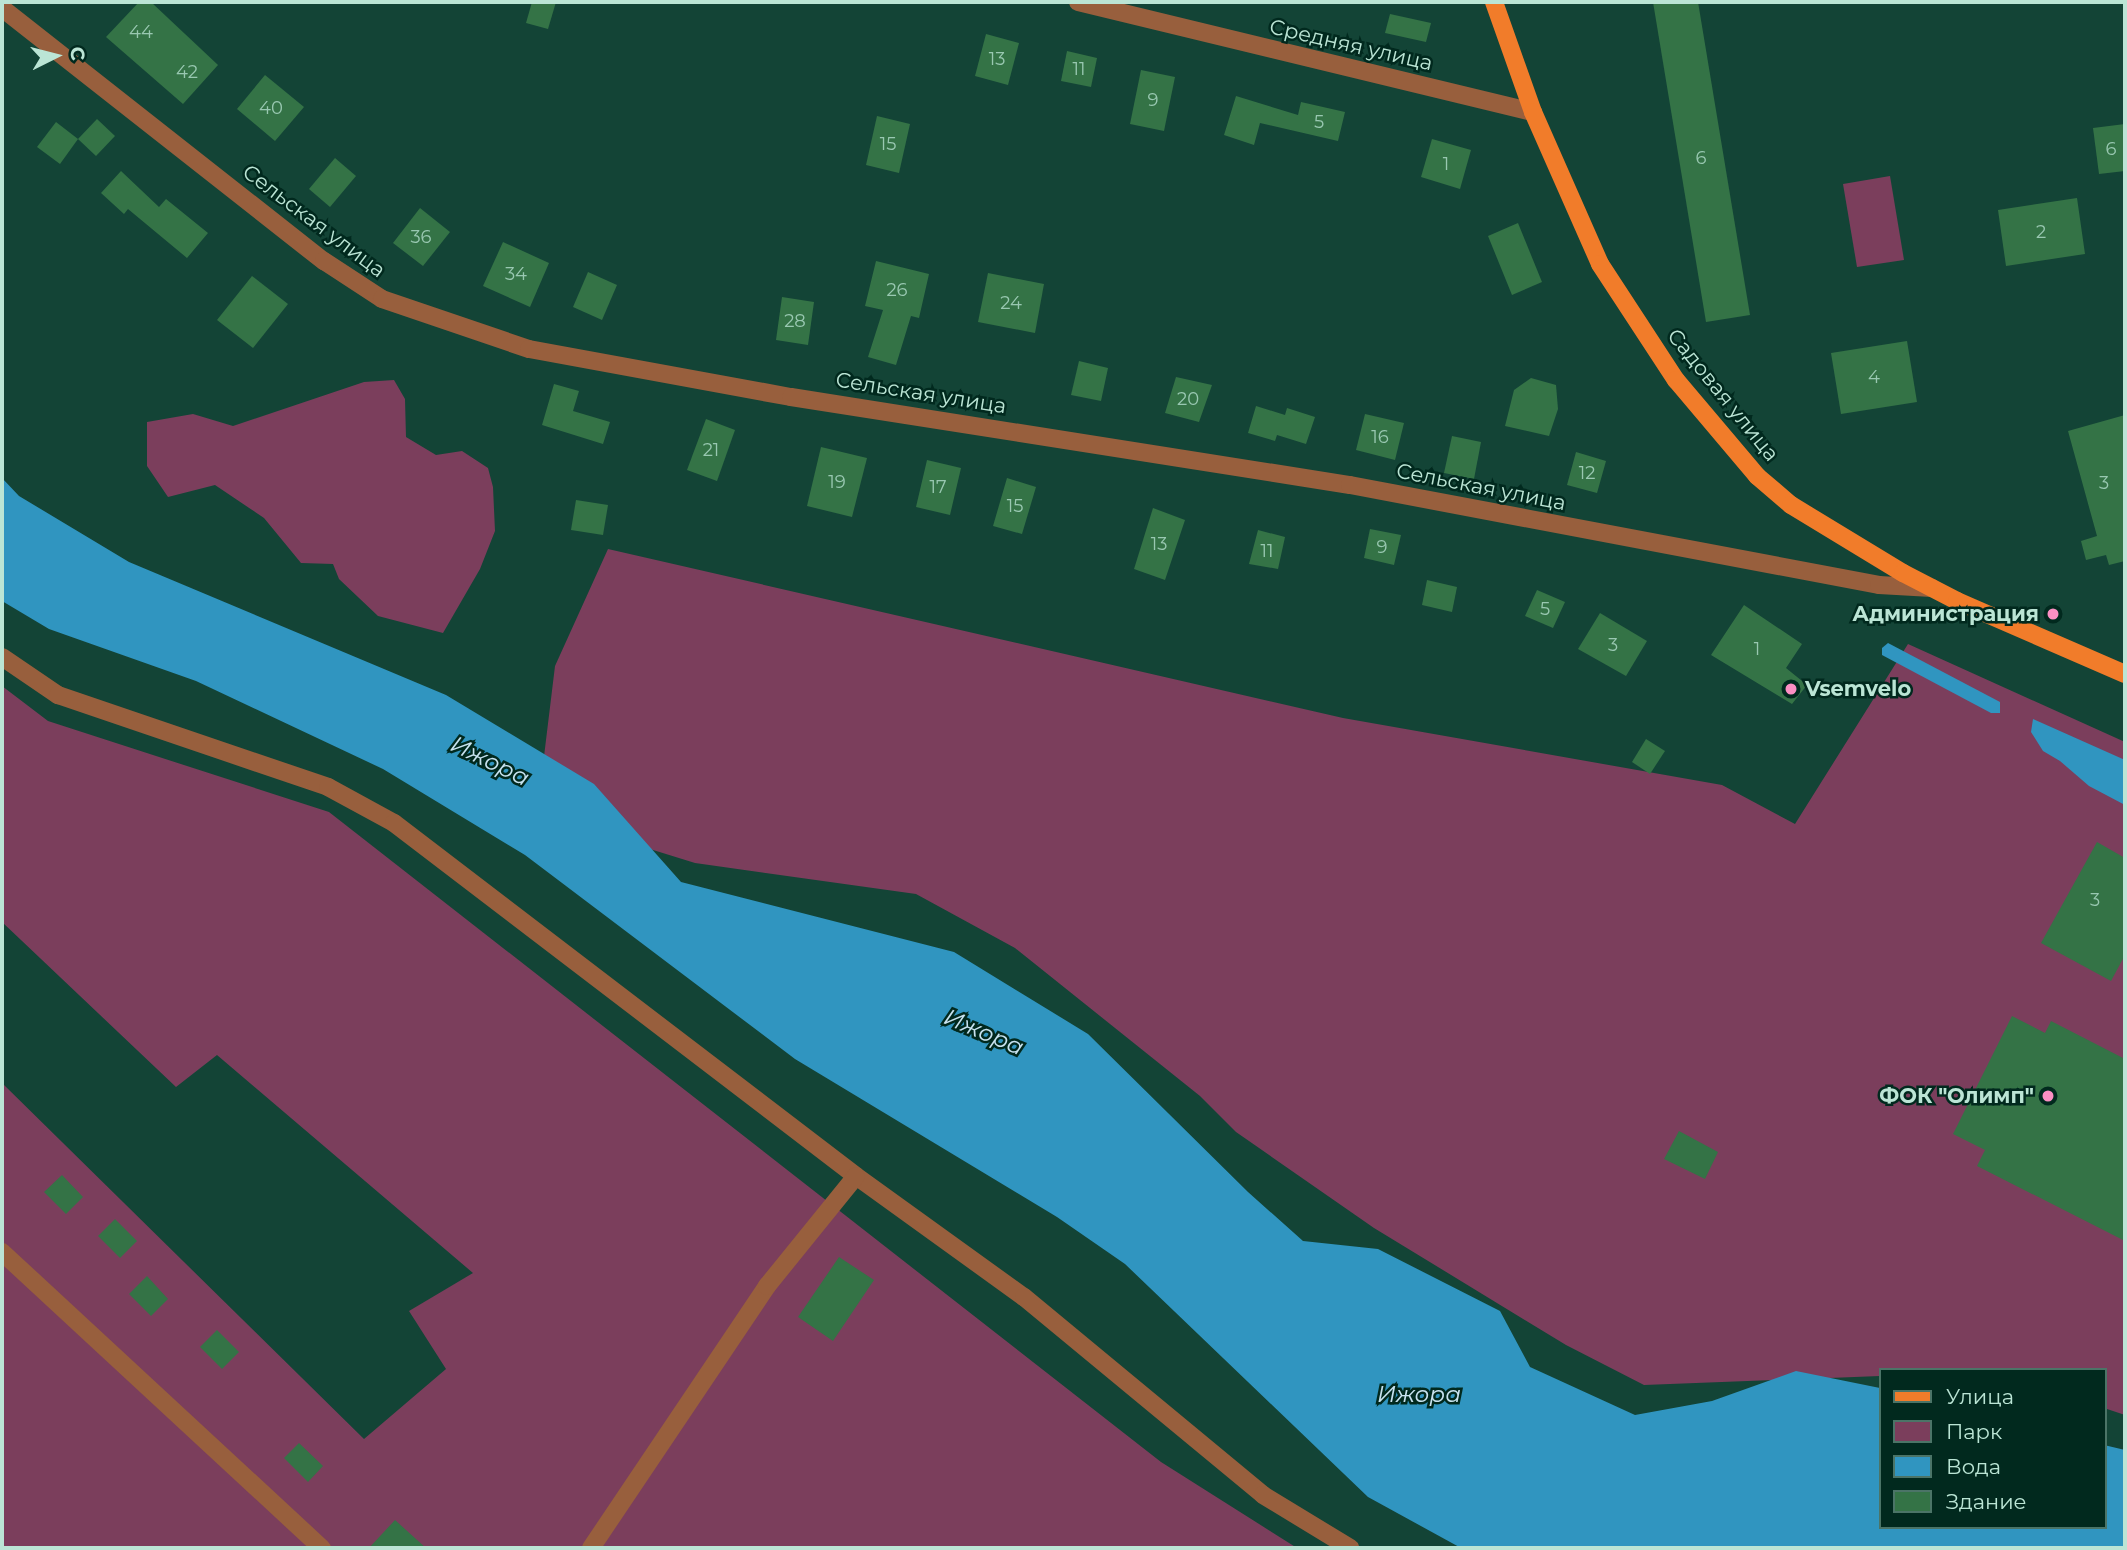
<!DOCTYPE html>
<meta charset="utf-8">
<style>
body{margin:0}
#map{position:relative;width:2127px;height:1550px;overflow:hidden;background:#134436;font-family:Montserrat,sans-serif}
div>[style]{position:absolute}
.green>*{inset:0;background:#7b3e5c}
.water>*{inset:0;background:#3095c0}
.building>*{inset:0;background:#347346}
.minor>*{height:18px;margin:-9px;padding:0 9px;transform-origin:9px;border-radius:9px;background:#985f3d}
.major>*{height:18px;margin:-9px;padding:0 9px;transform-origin:9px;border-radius:9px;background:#f17c2a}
.dots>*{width:19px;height:19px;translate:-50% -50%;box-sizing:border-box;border:4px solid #01291e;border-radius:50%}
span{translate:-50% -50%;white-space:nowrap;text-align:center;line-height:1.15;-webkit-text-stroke:5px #01291e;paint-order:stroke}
.number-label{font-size:18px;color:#99c8b1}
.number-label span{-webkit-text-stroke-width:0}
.street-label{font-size:21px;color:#bbe5d5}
.poi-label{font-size:21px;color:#bbe5d5;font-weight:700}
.right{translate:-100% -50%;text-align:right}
.left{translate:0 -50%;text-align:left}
.water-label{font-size:23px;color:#c8e3f0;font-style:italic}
.frame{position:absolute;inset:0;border:4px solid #bbe5d5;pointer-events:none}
.legend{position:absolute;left:1879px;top:1368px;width:228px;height:161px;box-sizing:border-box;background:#01291e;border:2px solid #4b7467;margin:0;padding:9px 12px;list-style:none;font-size:21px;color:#bbe5d5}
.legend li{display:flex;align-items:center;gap:14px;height:35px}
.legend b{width:35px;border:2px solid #4b7467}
.north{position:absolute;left:21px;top:21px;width:70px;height:70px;-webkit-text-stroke:5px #01291e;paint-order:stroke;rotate:84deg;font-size:19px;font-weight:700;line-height:28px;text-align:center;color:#bbe5d5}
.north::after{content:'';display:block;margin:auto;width:24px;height:32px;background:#bbe5d5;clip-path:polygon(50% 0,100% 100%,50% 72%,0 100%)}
</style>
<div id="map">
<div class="green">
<div style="clip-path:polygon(1890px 176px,1904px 260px,1857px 267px,1843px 184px)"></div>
<div style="clip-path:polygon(394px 380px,405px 399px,406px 437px,436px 455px,462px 451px,488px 468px,493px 487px,495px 531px,480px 569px,443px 633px,378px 616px,339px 579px,333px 564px,301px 563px,264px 518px,215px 485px,168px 497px,147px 466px,147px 422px,193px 414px,233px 426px,364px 382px)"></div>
<div style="clip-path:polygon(608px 549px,1343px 718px,1722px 785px,1795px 824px,1908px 644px,2125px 742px,2125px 1415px,2104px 1408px,2104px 1370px,1880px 1370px,1880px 1376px,1644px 1385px,1566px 1345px,1374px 1228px,1236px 1132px,1200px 1096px,1015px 948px,916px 894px,695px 863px,537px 814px,555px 666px)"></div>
<div style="clip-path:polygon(2px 686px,48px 721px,329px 812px,1161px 1462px,1297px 1548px,2px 1548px,2px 1083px,364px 1439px,446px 1369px,409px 1311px,473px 1273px,217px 1055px,176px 1087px,2px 922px)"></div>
</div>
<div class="water">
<div style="clip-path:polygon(2px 478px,19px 496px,129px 562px,446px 695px,594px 784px,681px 882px,954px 952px,1088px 1034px,1248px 1192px,1303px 1241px,1378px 1249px,1500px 1311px,1530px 1367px,1635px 1415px,1712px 1401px,1796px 1371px,1880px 1388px,1880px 1527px,2104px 1527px,2104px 1445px,2125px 1450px,2125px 1548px,1461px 1548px,1368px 1497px,1125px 1264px,1057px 1217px,795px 1059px,525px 855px,383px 769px,196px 681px,49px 629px,2px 601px)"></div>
<div style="clip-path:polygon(1888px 643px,2000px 702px,2000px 713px,1991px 713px,1882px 655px,1882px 648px)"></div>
<div style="clip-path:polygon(2033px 719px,2125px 760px,2125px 805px,2089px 786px,2060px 761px,2043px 751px,2031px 732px)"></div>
</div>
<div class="building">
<div style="clip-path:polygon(139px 2px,151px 2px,218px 65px,183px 104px,106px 37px)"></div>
<div style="clip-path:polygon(532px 2px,556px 2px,548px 29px,526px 23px)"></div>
<div style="clip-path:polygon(1653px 2px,1698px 2px,1750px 315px,1706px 322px)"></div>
<div style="clip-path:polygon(1390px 14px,1431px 23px,1426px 42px,1385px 33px)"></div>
<div style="clip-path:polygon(986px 34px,1019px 43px,1008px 85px,975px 76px)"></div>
<div style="clip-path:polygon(1067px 51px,1097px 58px,1091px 87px,1061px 81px)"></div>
<div style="clip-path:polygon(1141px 70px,1175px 77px,1164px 131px,1130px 124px)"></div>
<div style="clip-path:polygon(265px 75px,304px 107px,275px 141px,237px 109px)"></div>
<div style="clip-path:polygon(1236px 96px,1298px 115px,1301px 102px,1345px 112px,1338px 141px,1260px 123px,1254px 145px,1224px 135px)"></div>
<div style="clip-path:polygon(877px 116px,910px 124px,899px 173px,866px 165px)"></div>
<div style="clip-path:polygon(97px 119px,115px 136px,96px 156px,78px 139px)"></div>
<div style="clip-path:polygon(56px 122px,78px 139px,60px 164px,37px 147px)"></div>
<div style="clip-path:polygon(2125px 124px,2125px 171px,2099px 174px,2093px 128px)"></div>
<div style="clip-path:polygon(1432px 139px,1471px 150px,1460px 189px,1421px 177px)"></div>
<div style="clip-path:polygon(335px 158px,356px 176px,330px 207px,309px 189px)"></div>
<div style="clip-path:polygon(121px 171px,159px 207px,166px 199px,208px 233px,187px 258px,128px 209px,124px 214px,101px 193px)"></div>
<div style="clip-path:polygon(2077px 198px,2085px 254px,2006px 266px,1998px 210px)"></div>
<div style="clip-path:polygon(420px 208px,450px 232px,423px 266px,393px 243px)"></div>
<div style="clip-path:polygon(1518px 223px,1542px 282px,1512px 295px,1488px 236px)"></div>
<div style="clip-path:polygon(503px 242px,549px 263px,530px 307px,483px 286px)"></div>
<div style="clip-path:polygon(876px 261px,929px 274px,919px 318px,911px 316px,896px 365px,868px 357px,883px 310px,865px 306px)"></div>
<div style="clip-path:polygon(588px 272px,617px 285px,602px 320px,573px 307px)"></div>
<div style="clip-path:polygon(988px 273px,1044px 284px,1035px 333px,978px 322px)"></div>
<div style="clip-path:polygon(252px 276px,288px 304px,253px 348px,217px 320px)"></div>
<div style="clip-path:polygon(782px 297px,814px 302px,808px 345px,776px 340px)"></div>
<div style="clip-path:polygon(1907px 341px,1917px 402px,1841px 414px,1831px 353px)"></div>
<div style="clip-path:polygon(1079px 361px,1108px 368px,1101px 401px,1071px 395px)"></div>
<div style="clip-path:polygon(1176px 377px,1212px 385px,1199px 422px,1165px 413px)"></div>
<div style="clip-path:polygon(1531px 378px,1556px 385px,1558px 409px,1549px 436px,1505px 426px,1514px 390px)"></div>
<div style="clip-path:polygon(554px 384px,579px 391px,573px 411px,610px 422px,603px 444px,542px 425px)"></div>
<div style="clip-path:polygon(1256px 406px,1285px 415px,1287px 408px,1315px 417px,1306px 444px,1277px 435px,1275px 441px,1248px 433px)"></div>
<div style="clip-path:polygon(1365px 414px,1404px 423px,1395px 460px,1356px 450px)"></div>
<div style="clip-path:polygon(2125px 415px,2125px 561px,2109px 565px,2106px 555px,2086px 560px,2081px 541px,2097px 536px,2068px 431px)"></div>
<div style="clip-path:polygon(706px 419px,735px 430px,717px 481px,687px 470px)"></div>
<div style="clip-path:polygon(1452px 436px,1481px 442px,1474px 479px,1444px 473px)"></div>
<div style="clip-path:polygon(821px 447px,867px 458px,852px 517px,807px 506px)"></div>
<div style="clip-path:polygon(1576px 452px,1606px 461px,1597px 493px,1567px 485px)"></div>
<div style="clip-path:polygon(927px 460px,961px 468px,950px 515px,916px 507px)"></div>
<div style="clip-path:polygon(1007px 478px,1036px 487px,1022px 534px,993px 526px)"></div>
<div style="clip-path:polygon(576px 500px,608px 505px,603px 535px,571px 530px)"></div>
<div style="clip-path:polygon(1153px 508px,1185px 520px,1165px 580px,1134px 569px)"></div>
<div style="clip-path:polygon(1370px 529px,1401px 535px,1394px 565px,1364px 558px)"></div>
<div style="clip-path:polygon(1258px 530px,1285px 537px,1278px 569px,1249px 564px)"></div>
<div style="clip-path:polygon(1427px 580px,1457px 587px,1452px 612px,1422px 605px)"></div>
<div style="clip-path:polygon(1537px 590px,1565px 602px,1553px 628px,1525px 616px)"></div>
<div style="clip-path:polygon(1744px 605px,1802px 644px,1786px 668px,1807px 685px,1792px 704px,1711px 655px)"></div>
<div style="clip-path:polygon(1600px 613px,1647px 641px,1626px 676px,1578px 649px)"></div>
<div style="clip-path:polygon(1646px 739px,1665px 751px,1650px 774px,1632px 762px)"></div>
<div style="clip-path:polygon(2097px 842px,2125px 858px,2125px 955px,2111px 981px,2041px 943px)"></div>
<div style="clip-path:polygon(2012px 1016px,2045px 1033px,2051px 1021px,2125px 1059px,2125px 1241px,1977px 1166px,1985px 1150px,1953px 1134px)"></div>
<div style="clip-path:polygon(1679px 1131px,1718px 1152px,1705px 1179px,1664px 1159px)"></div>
<div style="clip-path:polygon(62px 1175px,83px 1197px,66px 1214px,44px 1192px)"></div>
<div style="clip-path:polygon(115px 1219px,137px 1241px,120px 1258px,98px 1236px)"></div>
<div style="clip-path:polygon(839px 1257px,874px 1280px,833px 1341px,798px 1317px)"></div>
<div style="clip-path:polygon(147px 1276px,168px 1299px,151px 1316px,129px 1294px)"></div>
<div style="clip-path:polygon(217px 1330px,239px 1352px,222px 1369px,200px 1347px)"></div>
<div style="clip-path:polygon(299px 1443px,323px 1466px,308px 1482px,284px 1458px)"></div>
<div style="clip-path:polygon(395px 1520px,426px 1548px,369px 1548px)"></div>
</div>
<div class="minor">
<div style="left:1078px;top:2px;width:468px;rotate:13.6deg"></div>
<div style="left:2px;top:8px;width:410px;rotate:38.2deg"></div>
<div style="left:324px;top:261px;width:69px;rotate:33.2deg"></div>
<div style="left:382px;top:299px;width:155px;rotate:18.8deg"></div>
<div style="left:529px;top:349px;width:266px;rotate:10.4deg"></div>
<div style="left:791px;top:397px;width:566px;rotate:8.95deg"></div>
<div style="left:1350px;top:485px;width:538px;rotate:10.7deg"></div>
<div style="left:1879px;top:585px;width:53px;rotate:3.2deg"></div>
<div style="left:2px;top:657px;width:68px;rotate:34.2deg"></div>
<div style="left:58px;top:695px;width:285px;rotate:18.8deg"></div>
<div style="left:328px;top:787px;width:75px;rotate:28.6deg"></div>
<div style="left:394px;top:823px;width:581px;rotate:37.38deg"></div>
<div style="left:856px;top:1176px;width:207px;rotate:35.8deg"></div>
<div style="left:1024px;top:1297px;width:310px;rotate:39.6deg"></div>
<div style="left:1263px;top:1495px;width:102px;rotate:31.3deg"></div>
<div style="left:2px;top:1252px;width:436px;rotate:42.8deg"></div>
<div style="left:591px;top:1548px;width:316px;rotate:-56.1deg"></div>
<div style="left:767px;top:1286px;width:141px;rotate:-51deg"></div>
</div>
<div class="major">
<div style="left:1494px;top:2px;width:117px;rotate:70.5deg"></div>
<div style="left:1533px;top:112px;width:166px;rotate:66.2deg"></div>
<div style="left:1600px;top:264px;width:139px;rotate:56.8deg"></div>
<div style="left:1676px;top:380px;width:126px;rotate:49.8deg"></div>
<div style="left:1757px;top:476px;width:45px;rotate:40.5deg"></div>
<div style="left:1791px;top:505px;width:131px;rotate:31.3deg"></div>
<div style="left:1903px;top:573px;width:61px;rotate:27.4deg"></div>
<div style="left:1957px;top:601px;width:183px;rotate:23.5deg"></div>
</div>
<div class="dots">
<div style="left:2053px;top:614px;background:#fb8fc3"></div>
<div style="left:1791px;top:689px;background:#fb8fc3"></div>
<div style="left:2048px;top:1096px;background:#fb8fc3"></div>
</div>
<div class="number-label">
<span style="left:141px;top:32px">44</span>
<span style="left:997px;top:59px">13</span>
<span style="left:1079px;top:69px">11</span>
<span style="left:187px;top:72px">42</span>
<span style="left:1153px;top:100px">9</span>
<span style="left:271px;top:108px">40</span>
<span style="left:1319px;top:122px">5</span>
<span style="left:888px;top:144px">15</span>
<span style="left:2111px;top:149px">6</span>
<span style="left:1701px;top:158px">6</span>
<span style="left:1446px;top:164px">1</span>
<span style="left:2041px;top:232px">2</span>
<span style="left:421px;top:237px">36</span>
<span style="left:516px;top:274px">34</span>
<span style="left:897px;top:290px">26</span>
<span style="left:1011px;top:303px">24</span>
<span style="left:795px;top:321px">28</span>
<span style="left:1874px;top:377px">4</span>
<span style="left:1188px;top:399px">20</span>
<span style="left:1380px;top:437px">16</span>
<span style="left:711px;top:450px">21</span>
<span style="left:1587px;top:473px">12</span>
<span style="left:837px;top:482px">19</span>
<span style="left:2104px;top:483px">3</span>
<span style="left:938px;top:487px">17</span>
<span style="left:1015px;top:506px">15</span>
<span style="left:1159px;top:544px">13</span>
<span style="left:1382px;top:547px">9</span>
<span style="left:1267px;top:551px">11</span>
<span style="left:1545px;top:609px">5</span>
<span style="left:1613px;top:645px">3</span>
<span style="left:1757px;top:649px">1</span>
<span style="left:2095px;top:900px">3</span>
</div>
<div class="street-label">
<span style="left:1351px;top:45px;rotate:13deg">Средняя улица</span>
<span style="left:314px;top:221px;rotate:37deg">Сельская улица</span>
<span style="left:921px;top:393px;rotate:9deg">Сельская улица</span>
<span style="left:1723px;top:395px;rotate:51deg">Садовая улица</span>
<span style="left:1481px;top:487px;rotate:11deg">Сельская улица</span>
</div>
<div class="poi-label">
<span class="right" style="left:2039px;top:614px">Администрация</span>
<span class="left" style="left:1805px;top:689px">Vsemvelo</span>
<span class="right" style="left:2034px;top:1096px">ФОК "Олимп"</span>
</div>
<div class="water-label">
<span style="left:490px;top:761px;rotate:26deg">Ижора</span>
<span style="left:984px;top:1032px;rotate:23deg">Ижора</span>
<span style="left:1419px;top:1394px">Ижора</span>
</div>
<div class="frame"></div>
<ul class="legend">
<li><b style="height:9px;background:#f17c2a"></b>Улица</li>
<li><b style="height:19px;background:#7b3e5c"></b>Парк</li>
<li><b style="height:19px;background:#3095c0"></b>Вода</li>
<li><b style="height:19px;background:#347346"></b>Здание</li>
</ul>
<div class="north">С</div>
</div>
